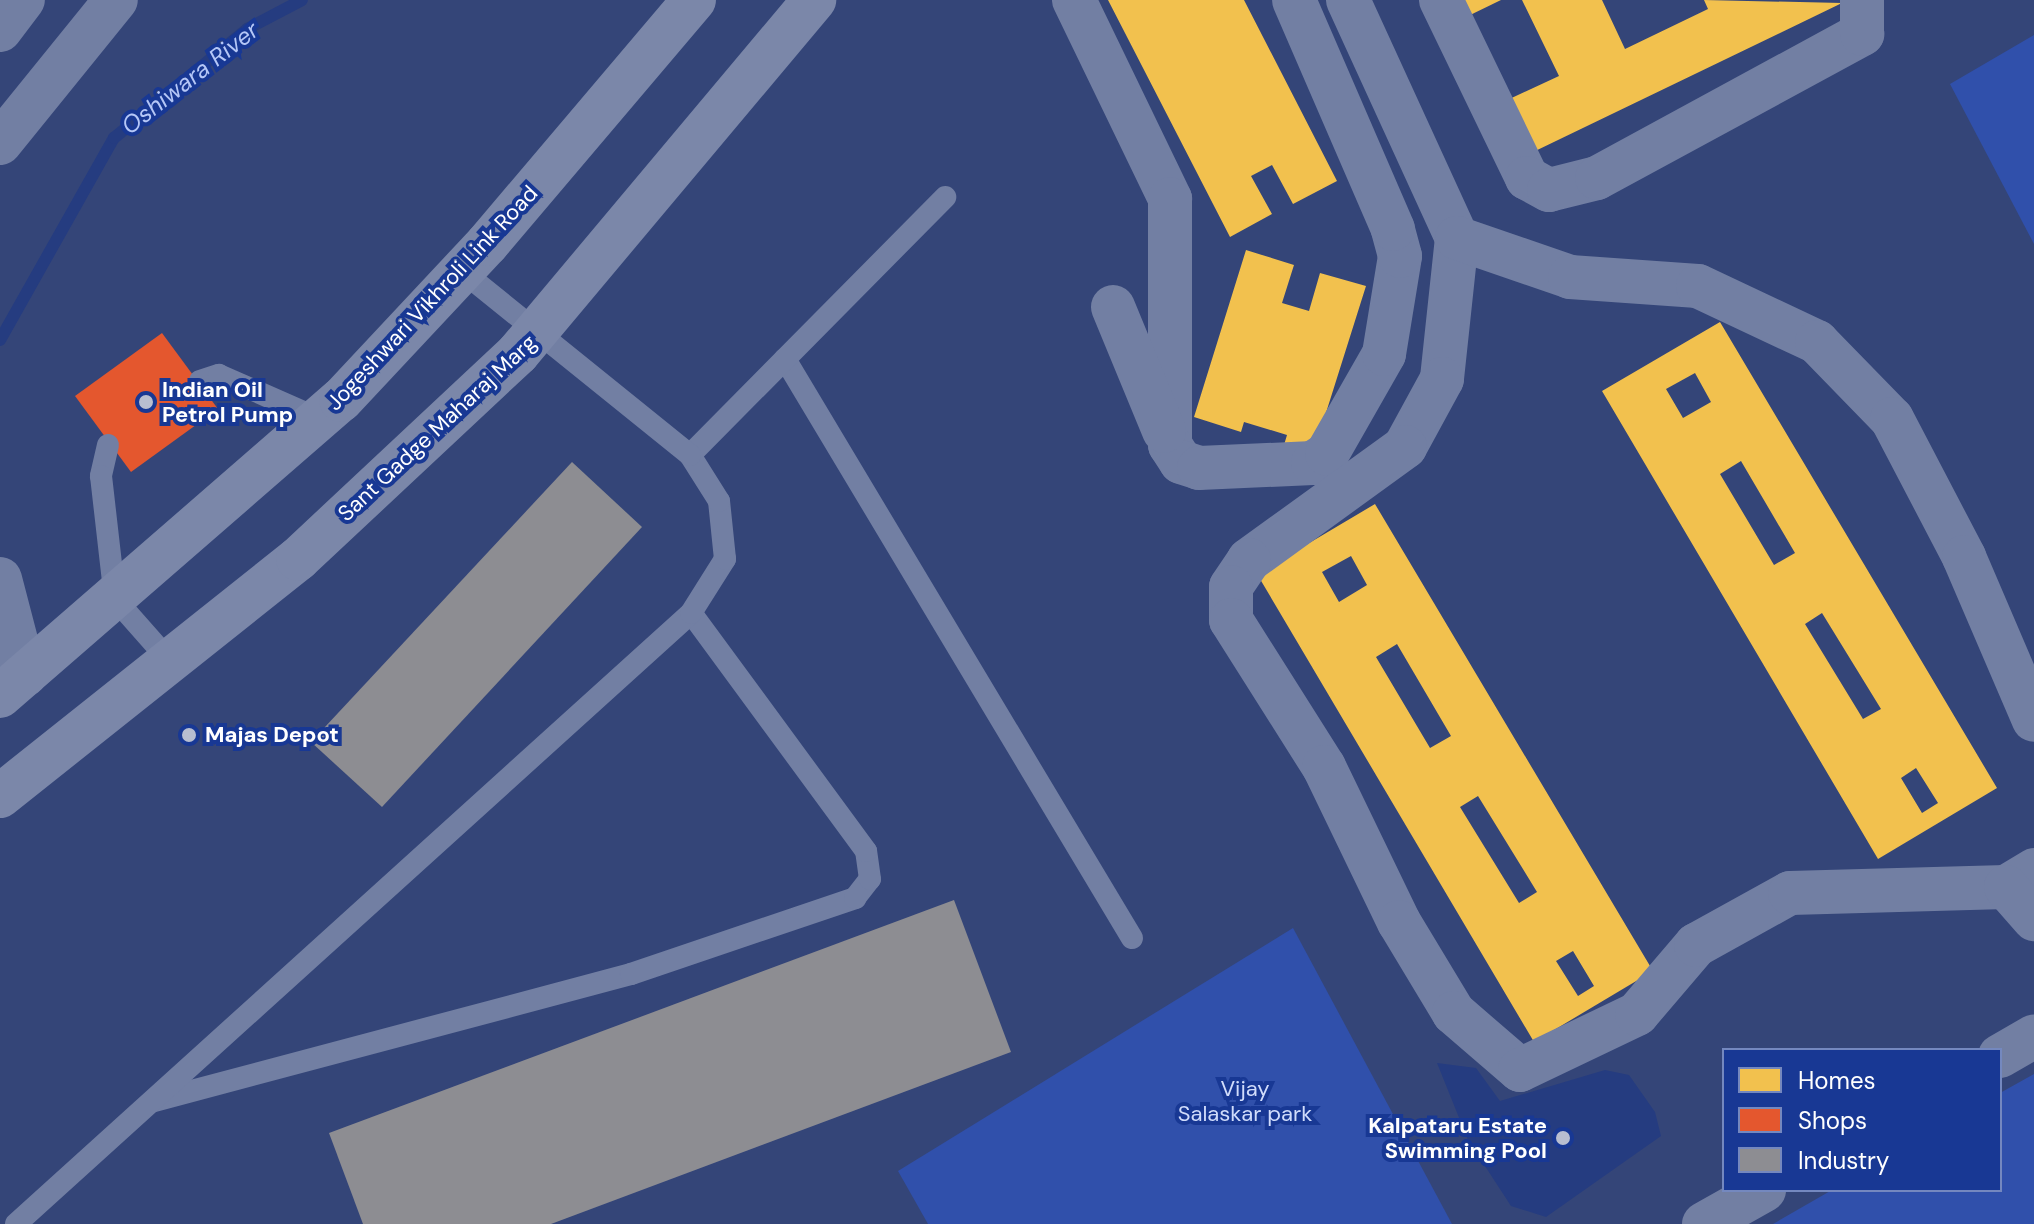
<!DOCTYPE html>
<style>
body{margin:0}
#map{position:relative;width:2034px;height:1224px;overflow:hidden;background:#344578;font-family:"DM Sans",sans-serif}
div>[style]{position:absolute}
.green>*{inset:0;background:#3050ab}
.water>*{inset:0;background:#253c80}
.homes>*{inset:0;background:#f2c14e}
.shops>*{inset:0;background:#e4572e}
.industry>*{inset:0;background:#8d8d92}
.stream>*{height:12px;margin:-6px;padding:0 6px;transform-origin:6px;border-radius:6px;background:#253c80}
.service>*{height:22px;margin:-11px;padding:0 11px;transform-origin:11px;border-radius:11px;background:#727fa3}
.minor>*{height:44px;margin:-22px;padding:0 22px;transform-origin:22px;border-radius:22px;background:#727fa3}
.primary>*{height:44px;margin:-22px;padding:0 22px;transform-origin:22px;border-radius:22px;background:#7b87a9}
.dots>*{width:22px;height:22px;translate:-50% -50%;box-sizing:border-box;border:4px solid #183894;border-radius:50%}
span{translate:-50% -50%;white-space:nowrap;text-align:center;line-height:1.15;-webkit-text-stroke:8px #183894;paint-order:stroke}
.street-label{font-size:22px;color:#fff}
.poi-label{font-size:22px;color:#fff;font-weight:700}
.left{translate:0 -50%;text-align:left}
.right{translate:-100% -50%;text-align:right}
.park-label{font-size:22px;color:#d0dcfb}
.water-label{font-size:24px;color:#b5c7f7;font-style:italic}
.legend{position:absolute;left:1722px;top:1048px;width:280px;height:144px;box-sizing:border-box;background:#183894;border:2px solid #7488bf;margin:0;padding:10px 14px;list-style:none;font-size:24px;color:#fff}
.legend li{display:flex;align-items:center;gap:16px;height:40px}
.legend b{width:40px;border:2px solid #7488bf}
</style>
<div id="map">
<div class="green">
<div style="clip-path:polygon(2034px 35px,2034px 244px,1950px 84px)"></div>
<div style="clip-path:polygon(1293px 928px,1452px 1224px,928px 1224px,898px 1171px)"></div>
<div style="clip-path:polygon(2034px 1074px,2034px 1224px,1773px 1224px,1832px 1190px,2000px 1190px,2000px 1093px)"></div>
</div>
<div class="water">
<div style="clip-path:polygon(1437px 1063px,1476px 1068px,1500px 1101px,1605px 1070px,1629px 1075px,1655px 1112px,1661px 1136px,1546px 1217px,1511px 1206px,1468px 1140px)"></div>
</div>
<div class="homes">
<div style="clip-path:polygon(1108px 0,1244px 0,1337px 181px,1293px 204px,1272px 165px,1251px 176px,1272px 214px,1230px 237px)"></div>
<div style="clip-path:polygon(1455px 0,1501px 0,1464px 18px)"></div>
<div style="clip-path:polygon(1522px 0,1602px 0,1625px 49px,1708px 9px,1704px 0,1842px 3px,1529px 154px,1503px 102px,1559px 76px)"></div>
<div style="clip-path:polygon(1246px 250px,1294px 265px,1282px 303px,1309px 311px,1320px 273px,1366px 286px,1313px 454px,1284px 445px,1287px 435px,1244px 422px,1241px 432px,1194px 417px)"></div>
<div style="clip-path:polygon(evenodd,1720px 322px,1997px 788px,1878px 859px,1602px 391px,1720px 322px,1695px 373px,1711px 402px,1683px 418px,1666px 389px,1695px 373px,1720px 322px,1741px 461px,1795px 553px,1774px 565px,1720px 474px,1741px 461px,1720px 322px,1822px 613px,1881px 709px,1863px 719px,1805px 624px,1822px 613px,1720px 322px,1916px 768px,1938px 803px,1922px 813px,1901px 778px,1916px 768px)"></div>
<div style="clip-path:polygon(evenodd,1375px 504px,1653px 971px,1534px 1042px,1257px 574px,1375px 504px,1351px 556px,1367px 585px,1339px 602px,1322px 572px,1351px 556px,1375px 504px,1397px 644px,1451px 736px,1430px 748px,1376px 657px,1397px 644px,1375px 504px,1478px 796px,1537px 892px,1519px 903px,1460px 807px,1478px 796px,1375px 504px,1573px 951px,1594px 986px,1578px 996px,1556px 961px,1573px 951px)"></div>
</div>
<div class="shops">
<div style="clip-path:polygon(162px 333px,218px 409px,131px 472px,75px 396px)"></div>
</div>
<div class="industry">
<div style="clip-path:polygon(572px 462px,642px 527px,382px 807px,311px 742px)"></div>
<div style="clip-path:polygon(954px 900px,1011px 1052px,551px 1224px,363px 1224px,329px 1133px)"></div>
</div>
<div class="stream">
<div style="left:0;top:340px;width:232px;rotate:-60.6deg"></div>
<div style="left:114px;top:138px;width:172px;rotate:-39.3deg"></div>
<div style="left:247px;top:29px;width:62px;rotate:-27.8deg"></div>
</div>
<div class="service">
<div style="left:785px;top:359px;width:675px;rotate:59.07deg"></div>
<div style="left:200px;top:381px;width:20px;rotate:-18deg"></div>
<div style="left:219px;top:375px;width:109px;rotate:23.7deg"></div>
<div style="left:108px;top:445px;width:32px;rotate:103deg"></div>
<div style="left:101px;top:476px;width:124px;rotate:83.5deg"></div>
<div style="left:115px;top:599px;width:81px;rotate:48.5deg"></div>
<div style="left:690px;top:455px;width:363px;rotate:-45.3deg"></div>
<div style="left:154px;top:1101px;width:494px;rotate:-14.9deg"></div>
<div style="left:631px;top:974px;width:237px;rotate:-18.7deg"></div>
<div style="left:855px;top:898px;width:24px;rotate:-52deg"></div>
<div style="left:870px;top:879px;width:28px;rotate:-98deg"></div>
<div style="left:866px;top:851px;width:295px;rotate:-126.3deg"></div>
<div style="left:16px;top:1224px;width:910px;rotate:-42.15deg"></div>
<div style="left:691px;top:613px;width:64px;rotate:-57.8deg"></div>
<div style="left:725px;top:559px;width:58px;rotate:-95.9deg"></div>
<div style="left:719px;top:501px;width:54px;rotate:-122.2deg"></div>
<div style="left:690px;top:455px;width:294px;rotate:-141.1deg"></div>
</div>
<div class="minor">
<div style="left:1074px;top:0;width:221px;rotate:64.2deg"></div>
<div style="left:1170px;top:199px;width:246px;rotate:90deg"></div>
<div style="left:1170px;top:445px;width:20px;rotate:57deg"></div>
<div style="left:1181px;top:462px;width:19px;rotate:18deg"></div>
<div style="left:1199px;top:468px;width:114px;rotate:-2.5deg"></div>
<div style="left:1313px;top:463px;width:17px;rotate:-33deg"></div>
<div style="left:1327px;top:454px;width:115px;rotate:-60.3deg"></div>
<div style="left:1384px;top:354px;width:99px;rotate:-80.7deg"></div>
<div style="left:1400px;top:256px;width:28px;rotate:-105deg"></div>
<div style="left:1393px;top:229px;width:249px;rotate:-113.4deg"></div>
<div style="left:1348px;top:0;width:262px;rotate:65.4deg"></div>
<div style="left:1457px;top:238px;width:142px;rotate:96.1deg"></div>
<div style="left:1442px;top:379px;width:77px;rotate:118.6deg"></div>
<div style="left:1405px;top:447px;width:193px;rotate:144.1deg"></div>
<div style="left:1249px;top:560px;width:32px;rotate:124deg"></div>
<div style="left:1231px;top:587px;width:33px;rotate:90deg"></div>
<div style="left:1231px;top:620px;width:174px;rotate:57.7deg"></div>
<div style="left:1324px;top:767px;width:172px;rotate:64.2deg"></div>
<div style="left:1399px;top:922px;width:106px;rotate:58.9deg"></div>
<div style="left:1454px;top:1013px;width:87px;rotate:40.8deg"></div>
<div style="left:1520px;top:1070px;width:130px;rotate:-25.6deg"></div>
<div style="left:1637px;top:1014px;width:91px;rotate:-49.5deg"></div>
<div style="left:1696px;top:945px;width:107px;rotate:-29deg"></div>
<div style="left:1790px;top:893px;width:216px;rotate:-1.6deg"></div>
<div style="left:2006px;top:887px;width:33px;rotate:-31deg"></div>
<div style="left:1441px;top:0;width:198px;rotate:64.2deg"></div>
<div style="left:1527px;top:178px;width:25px;rotate:29deg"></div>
<div style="left:1549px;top:190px;width:49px;rotate:-14deg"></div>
<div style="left:1597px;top:178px;width:302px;rotate:-28.5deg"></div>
<div style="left:1862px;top:34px;width:34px;rotate:-90deg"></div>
<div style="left:0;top:30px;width:38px;rotate:-53deg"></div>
<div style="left:0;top:143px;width:184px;rotate:-51deg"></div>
<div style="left:1457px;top:238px;width:120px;rotate:19deg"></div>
<div style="left:1570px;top:277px;width:128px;rotate:4deg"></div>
<div style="left:1698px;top:286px;width:132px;rotate:25.2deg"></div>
<div style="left:1817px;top:342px;width:107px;rotate:45.8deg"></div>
<div style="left:1892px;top:419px;width:156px;rotate:62.4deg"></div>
<div style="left:1964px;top:557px;width:177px;rotate:66.8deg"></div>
<div style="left:1113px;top:307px;width:134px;rotate:67.6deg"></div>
<div style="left:0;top:579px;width:99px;rotate:75.4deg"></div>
<div style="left:2006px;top:887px;width:43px;rotate:48.8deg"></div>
<div style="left:2000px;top:1056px;width:39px;rotate:-30deg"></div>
<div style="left:1704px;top:1224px;width:69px;rotate:-29.5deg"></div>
</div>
<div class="primary">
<div style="left:0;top:696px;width:452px;rotate:-41deg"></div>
<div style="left:341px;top:400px;width:214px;rotate:-46.9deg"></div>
<div style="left:487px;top:244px;width:320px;rotate:-49.7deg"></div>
<div style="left:0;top:796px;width:381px;rotate:-38.5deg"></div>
<div style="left:298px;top:559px;width:301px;rotate:-43.1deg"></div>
<div style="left:518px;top:353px;width:461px;rotate:-50deg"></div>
</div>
<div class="dots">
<div style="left:146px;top:402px;background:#b8bed0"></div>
<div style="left:189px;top:735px;background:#b8bed0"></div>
<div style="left:1563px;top:1138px;background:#b8bed0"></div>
</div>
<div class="street-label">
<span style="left:432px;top:298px;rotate:-47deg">Jogeshwari Vikhroli Link Road</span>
<span style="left:437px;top:428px;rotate:-43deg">Sant Gadge Maharaj Marg</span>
</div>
<div class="poi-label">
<span class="left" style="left:162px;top:402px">Indian Oil<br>Petrol Pump</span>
<span class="left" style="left:205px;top:735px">Majas Depot</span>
<span class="right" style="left:1547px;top:1138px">Kalpataru Estate<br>Swimming Pool</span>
</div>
<div class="park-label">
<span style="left:1245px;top:1101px">Vijay<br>Salaskar park</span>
</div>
<div class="water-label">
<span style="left:190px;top:78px;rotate:-38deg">Oshiwara River</span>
</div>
<ul class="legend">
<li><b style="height:22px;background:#f2c14e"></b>Homes</li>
<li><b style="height:22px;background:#e4572e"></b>Shops</li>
<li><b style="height:22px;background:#8d8d92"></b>Industry</li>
</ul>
</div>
